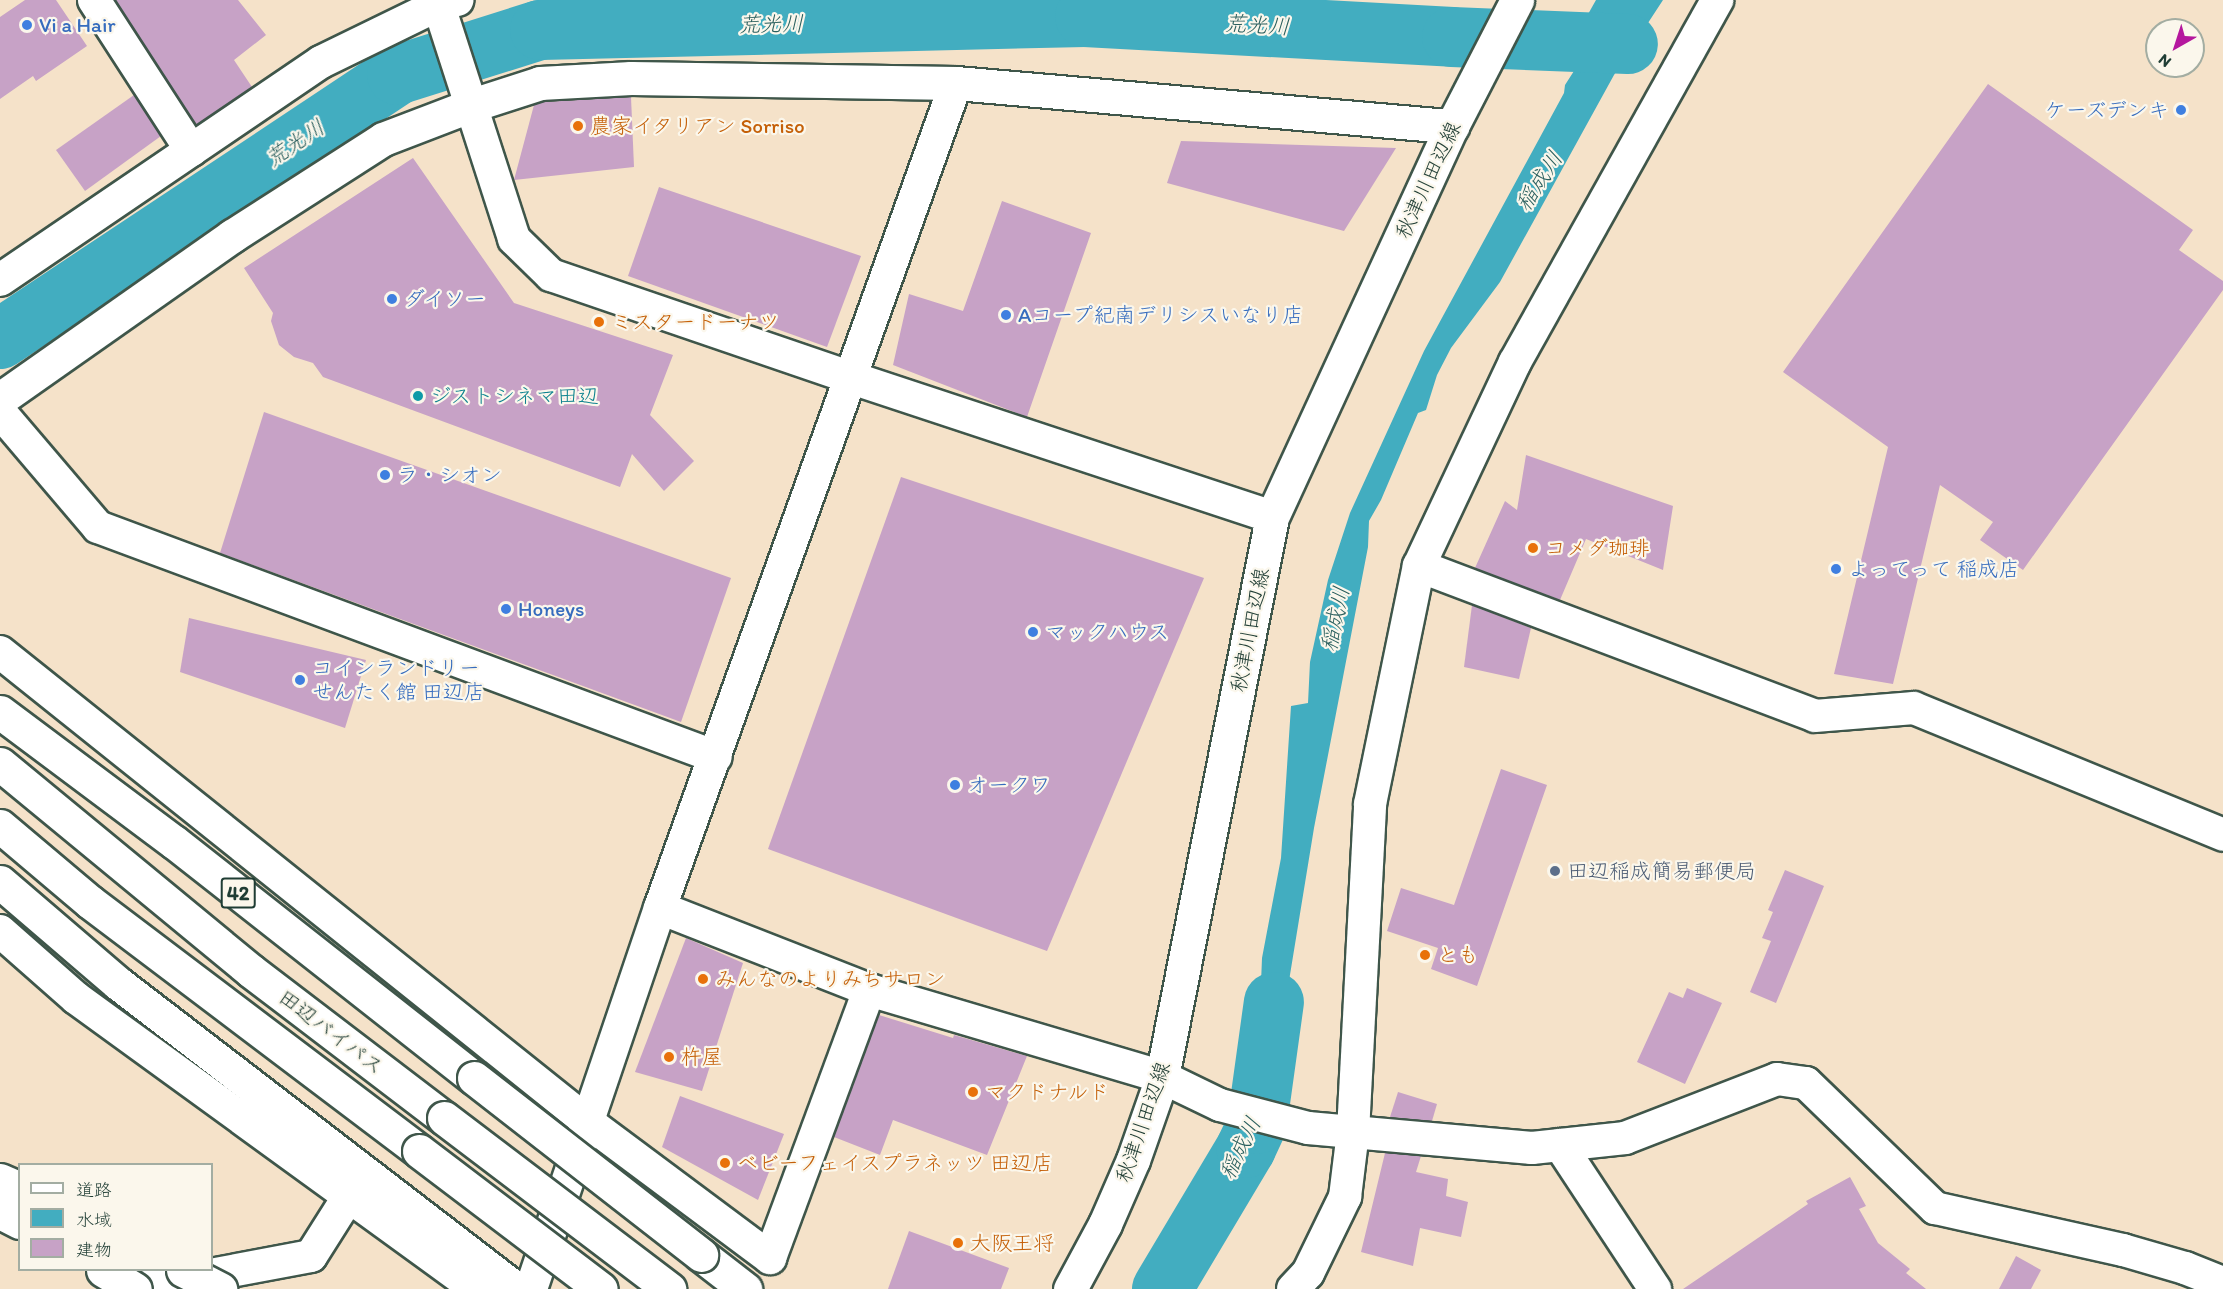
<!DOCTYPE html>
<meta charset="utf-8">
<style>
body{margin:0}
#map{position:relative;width:2223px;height:1289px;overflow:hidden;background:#f5e2c9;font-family:Itim,"Klee One",sans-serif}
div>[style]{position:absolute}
.water>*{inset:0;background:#42adc0}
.river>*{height:60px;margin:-30px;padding:0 30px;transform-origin:30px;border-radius:30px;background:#42adc0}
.building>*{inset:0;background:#c7a2c6}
.roads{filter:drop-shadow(2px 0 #3f564a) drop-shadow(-2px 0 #3f564a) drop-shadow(0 2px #3f564a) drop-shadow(0 -2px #3f564a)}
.street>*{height:32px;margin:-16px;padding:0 16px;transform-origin:16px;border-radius:16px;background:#fff}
.secondary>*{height:33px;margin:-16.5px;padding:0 16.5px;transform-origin:16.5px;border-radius:16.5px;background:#fff}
.highway>*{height:33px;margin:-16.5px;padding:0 16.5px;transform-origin:16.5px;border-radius:16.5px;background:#fff}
.bridges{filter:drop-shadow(2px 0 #3f564a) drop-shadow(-2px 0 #3f564a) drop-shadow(0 2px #3f564a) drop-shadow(0 -2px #3f564a)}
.highway-bridge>*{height:33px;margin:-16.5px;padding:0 16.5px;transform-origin:16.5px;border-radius:16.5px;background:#fff}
.dots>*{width:16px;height:16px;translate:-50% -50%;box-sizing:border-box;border:3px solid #fbf7ec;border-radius:50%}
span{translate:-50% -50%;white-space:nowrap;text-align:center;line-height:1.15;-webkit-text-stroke:4.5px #fbf7ec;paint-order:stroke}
.shield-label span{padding:2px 4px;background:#fbf7ec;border:2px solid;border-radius:4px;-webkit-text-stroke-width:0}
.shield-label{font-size:20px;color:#1f3d34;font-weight:700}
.shop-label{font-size:21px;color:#366cbe}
.left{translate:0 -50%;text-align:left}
.right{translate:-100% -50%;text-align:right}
.food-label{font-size:21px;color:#c56008}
.street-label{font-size:21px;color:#1f3d34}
.culture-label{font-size:21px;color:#0d838f}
.service-label{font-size:21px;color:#4e5e75}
.water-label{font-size:22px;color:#2a5f5e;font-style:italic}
.legend{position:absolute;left:18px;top:1163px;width:195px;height:108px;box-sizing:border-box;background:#fbf7ec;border:2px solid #a3ada2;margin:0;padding:8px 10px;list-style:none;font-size:18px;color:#1f3d34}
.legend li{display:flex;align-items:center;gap:12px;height:30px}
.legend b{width:30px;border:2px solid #a3ada2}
.north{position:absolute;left:2145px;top:18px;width:60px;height:60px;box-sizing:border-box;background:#fbf7ec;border:2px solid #a3ada2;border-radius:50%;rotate:219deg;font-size:16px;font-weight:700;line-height:24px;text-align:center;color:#1f3d34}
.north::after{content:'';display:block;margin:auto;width:21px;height:27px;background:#b5179e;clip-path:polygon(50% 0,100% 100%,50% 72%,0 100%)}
</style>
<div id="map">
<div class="water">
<div style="clip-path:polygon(1596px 0,1663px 0,1614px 75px,1500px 282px,1451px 348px,1437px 375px,1426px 410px,1418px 413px,1381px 500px,1369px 521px,1368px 547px,1314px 828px,1272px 1085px,1257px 1083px,1262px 958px,1281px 858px,1291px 706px,1308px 703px,1310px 662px,1328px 580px,1350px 513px,1424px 351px,1564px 93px,1565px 85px,1588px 49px,1590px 37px,1581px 34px,1544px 62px,1540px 59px,1554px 29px,1576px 24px,1587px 16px)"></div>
</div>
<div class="river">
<div style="left:0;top:339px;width:477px;rotate:-33.6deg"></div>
<div style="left:397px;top:75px;width:150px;rotate:-17.5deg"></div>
<div style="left:540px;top:30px;width:545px;rotate:-1.37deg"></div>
<div style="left:1085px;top:17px;width:368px;rotate:3.1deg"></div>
<div style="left:1452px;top:37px;width:176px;rotate:2.3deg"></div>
<div style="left:1162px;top:1289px;width:164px;rotate:-59.2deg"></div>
<div style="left:1246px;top:1148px;width:26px;rotate:-65deg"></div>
<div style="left:1257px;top:1124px;width:123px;rotate:-82.1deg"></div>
</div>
<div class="building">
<div style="clip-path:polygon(25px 0,56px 0,87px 46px,36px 81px,33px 76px,0 99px,0 17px)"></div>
<div style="clip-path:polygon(115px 0,238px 0,266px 35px,234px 60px,252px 87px,196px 125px)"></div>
<div style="clip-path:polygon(1988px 84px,2193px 230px,2179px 250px,2223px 281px,2223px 290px,2023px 570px,1980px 540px,1993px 522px,1940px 485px,1893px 684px,1834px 674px,1888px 447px,1783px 372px)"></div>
<div style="clip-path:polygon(134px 95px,161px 136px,85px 191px,56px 150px)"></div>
<div style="clip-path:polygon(631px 97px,634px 167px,514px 180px,534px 105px,543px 102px)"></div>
<div style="clip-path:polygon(1181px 141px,1396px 148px,1344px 231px,1167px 183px)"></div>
<div style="clip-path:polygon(413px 158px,514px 303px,673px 355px,650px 415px,694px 461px,664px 491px,632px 454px,620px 487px,323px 377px,313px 363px,294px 357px,279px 345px,271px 321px,273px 313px,244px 268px)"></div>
<div style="clip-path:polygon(659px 187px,861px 256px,827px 347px,628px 276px)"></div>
<div style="clip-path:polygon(1002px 201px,1091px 233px,1027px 417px,893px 365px,909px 294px,963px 311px)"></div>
<div style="clip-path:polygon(264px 412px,731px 578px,681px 722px,220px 553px)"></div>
<div style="clip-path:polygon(1526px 455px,1673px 506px,1663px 570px,1586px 539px,1560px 600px,1475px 568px,1505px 501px,1517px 510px)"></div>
<div style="clip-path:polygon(901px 477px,1204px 578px,1047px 951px,768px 849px)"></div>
<div style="clip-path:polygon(1472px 605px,1531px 628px,1519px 679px,1464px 667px)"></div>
<div style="clip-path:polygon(189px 618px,366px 660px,345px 728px,180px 672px)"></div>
<div style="clip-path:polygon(1501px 769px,1547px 785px,1477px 986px,1431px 969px,1438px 948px,1387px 931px,1401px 888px,1454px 905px)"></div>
<div style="clip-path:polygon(1785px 870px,1824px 886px,1776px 1003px,1750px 992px,1771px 941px,1762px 938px,1773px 912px,1768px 910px)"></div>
<div style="clip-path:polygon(686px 938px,743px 963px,702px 1091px,635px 1072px)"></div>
<div style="clip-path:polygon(1687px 988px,1722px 1003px,1685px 1084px,1637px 1062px,1669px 992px,1683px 998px)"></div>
<div style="clip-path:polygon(879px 1015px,953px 1038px,954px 1035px,1027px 1056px,987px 1155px,893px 1120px,880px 1155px,834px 1137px)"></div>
<div style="clip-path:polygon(1398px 1092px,1437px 1104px,1432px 1121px,1390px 1117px)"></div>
<div style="clip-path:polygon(680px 1096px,784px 1134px,758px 1200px,662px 1147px)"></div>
<div style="clip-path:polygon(1385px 1153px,1421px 1156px,1416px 1172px,1448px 1179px,1446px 1196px,1468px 1202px,1461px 1237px,1420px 1228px,1413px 1266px,1361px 1252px)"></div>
<div style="clip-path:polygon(1850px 1177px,1866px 1206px,1859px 1209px,1878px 1243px,1910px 1269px,1906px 1273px,1926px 1289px,1683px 1289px,1808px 1204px,1806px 1201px)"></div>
<div style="clip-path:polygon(909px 1231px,1009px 1268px,1001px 1289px,888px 1289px)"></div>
<div style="clip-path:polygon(2016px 1256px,2041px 1270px,2031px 1289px,1999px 1289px)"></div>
</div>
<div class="roads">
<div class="street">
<div style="left:94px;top:0;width:179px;rotate:57.1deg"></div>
<div style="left:437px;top:0;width:251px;rotate:72.1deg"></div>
<div style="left:514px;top:239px;width:52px;rotate:44.2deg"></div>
<div style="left:551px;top:275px;width:315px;rotate:18.9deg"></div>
<div style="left:849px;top:377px;width:446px;rotate:18.3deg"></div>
<div style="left:0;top:280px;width:388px;rotate:-34.2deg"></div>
<div style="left:321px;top:62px;width:132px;rotate:-26deg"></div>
<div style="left:440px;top:4px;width:18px;rotate:-13deg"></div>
<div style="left:0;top:412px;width:151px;rotate:49.6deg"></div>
<div style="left:98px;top:527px;width:659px;rotate:20.41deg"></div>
<div style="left:1419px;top:566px;width:423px;rotate:20.7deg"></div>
<div style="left:1815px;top:716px;width:99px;rotate:-4.6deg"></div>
<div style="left:1914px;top:708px;width:334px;rotate:22.3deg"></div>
<div style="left:0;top:652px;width:754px;rotate:38.65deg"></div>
<div style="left:589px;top:1123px;width:226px;rotate:36.7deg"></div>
<div style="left:770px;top:1258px;width:286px;rotate:-69.7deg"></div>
<div style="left:660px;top:908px;width:225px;rotate:21.4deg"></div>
<div style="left:869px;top:990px;width:306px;rotate:16.5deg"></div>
<div style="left:1162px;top:1077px;width:64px;rotate:25.8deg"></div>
<div style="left:1220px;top:1105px;width:91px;rotate:14.6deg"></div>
<div style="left:1308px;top:1128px;width:225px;rotate:5.1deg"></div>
<div style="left:1532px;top:1148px;width:94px;rotate:-6.1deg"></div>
<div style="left:1625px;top:1138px;width:163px;rotate:-21.2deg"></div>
<div style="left:1777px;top:1079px;width:29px;rotate:8deg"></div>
<div style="left:1806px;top:1083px;width:180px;rotate:44.1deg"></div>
<div style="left:1935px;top:1208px;width:193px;rotate:12.6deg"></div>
<div style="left:2123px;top:1250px;width:65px;rotate:16.2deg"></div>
<div style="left:2185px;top:1268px;width:41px;rotate:21.5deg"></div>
<div style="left:0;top:931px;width:101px;rotate:41.4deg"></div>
<div style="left:76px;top:998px;width:495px;rotate:36deg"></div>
<div style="left:1560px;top:1145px;width:173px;rotate:56.6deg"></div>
<div style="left:135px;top:1289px;width:179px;rotate:-10.6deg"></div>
<div style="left:311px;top:1256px;width:71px;rotate:-57.7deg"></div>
<div style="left:531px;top:1289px;width:402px;rotate:-71.3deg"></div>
<div style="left:660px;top:908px;width:876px;rotate:-70.26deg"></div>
<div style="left:1293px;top:1289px;width:22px;rotate:-47deg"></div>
<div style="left:1308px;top:1273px;width:85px;rotate:-64deg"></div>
<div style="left:1345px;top:1197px;width:65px;rotate:-83deg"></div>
<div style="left:1353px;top:1132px;width:328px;rotate:-87deg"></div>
<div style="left:1370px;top:804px;width:243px;rotate:-78.4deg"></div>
<div style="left:1419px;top:566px;width:225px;rotate:-64.8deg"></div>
<div style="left:1515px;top:362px;width:415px;rotate:-60.8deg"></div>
</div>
<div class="secondary">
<div style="left:0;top:399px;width:284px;rotate:-35.1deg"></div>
<div style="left:232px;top:236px;width:179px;rotate:-32.7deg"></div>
<div style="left:383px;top:139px;width:92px;rotate:-21deg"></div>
<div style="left:469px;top:106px;width:75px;rotate:-17.9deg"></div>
<div style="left:540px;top:83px;width:91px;rotate:-3.1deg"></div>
<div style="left:631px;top:78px;width:325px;rotate:0.9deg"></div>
<div style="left:956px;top:83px;width:498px;rotate:5deg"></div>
<div style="left:1070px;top:1289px;width:74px;rotate:-61.7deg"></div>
<div style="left:1105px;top:1224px;width:70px;rotate:-66.4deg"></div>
<div style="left:1133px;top:1160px;width:88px;rotate:-70.7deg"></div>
<div style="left:1162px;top:1077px;width:571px;rotate:-78.89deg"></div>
<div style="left:1272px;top:517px;width:430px;rotate:-65.3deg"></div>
<div style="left:1452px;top:126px;width:142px;rotate:-62.7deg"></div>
</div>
<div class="highway">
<div style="left:0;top:712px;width:217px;rotate:36.8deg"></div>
<div style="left:174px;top:842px;width:382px;rotate:38.2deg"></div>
<div style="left:0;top:764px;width:325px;rotate:39.5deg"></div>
<div style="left:251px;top:971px;width:243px;rotate:37.3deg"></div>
<div style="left:0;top:826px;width:118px;rotate:40.2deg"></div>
<div style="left:90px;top:902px;width:413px;rotate:37.1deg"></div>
<div style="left:0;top:882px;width:157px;rotate:40.6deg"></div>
<div style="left:119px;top:984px;width:501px;rotate:37.53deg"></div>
<div style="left:0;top:1180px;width:22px;rotate:24deg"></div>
<div style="left:0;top:1212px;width:22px;rotate:27deg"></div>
<div style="left:701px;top:1255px;width:56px;rotate:37.7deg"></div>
</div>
</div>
<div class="bridges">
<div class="highway-bridge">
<div style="left:474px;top:1078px;width:288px;rotate:37.9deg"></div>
<div style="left:444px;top:1118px;width:283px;rotate:37.2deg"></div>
<div style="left:419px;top:1151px;width:228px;rotate:37.2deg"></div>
<div style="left:103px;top:1270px;width:37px;rotate:31deg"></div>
<div style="left:183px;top:1270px;width:42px;rotate:27.2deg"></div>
</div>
</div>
<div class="dots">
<div style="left:27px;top:25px;background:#3f7fe0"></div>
<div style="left:2181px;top:110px;background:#3f7fe0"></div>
<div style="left:578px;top:126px;background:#e8710a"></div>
<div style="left:392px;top:299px;background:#3f7fe0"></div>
<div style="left:1006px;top:315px;background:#3f7fe0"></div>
<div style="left:599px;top:322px;background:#e8710a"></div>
<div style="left:418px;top:396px;background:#0f9aa8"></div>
<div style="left:385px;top:475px;background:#3f7fe0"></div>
<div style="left:1533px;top:548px;background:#e8710a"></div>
<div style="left:1836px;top:569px;background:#3f7fe0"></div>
<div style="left:506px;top:609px;background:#3f7fe0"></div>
<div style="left:1033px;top:632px;background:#3f7fe0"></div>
<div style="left:300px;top:680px;background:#3f7fe0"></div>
<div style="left:955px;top:785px;background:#3f7fe0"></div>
<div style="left:1555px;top:871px;background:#5c6f8a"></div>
<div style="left:1425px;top:955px;background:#e8710a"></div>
<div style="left:703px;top:979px;background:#e8710a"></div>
<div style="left:669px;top:1057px;background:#e8710a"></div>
<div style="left:973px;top:1092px;background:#e8710a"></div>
<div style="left:725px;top:1163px;background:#e8710a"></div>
<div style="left:958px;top:1243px;background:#e8710a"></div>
</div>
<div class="shield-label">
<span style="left:238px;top:893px">42</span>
</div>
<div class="shop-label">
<span class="left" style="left:39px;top:25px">Vi a Hair</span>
<span class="right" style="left:2169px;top:110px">ケーズデンキ</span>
<span class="left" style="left:404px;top:299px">ダイソー</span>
<span class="left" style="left:1018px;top:315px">Aコープ紀南デリシスいなり店</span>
<span class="left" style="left:397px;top:475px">ラ・シオン</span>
<span class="left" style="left:1848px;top:569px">よってって 稲成店</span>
<span class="left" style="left:518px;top:609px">Honeys</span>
<span class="left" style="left:1045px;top:632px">マックハウス</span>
<span class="left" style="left:312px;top:680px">コインランドリー<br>せんたく館 田辺店</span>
<span class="left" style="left:967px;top:785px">オークワ</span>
</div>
<div class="food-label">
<span class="left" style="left:590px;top:126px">農家イタリアン Sorriso</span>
<span class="left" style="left:611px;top:322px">ミスタードーナツ</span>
<span class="left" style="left:1545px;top:548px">コメダ珈琲</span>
<span class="left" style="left:1437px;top:955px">とも</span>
<span class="left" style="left:715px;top:979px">みんなのよりみちサロン</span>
<span class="left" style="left:681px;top:1057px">杵屋</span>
<span class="left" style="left:985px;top:1092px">マクドナルド</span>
<span class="left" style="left:737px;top:1163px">ベビーフェイスプラネッツ 田辺店</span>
<span class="left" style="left:970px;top:1243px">大阪王将</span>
</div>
<div class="street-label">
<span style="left:1428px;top:180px;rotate:-65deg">秋津川田辺線</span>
<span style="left:1250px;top:630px;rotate:-79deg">秋津川田辺線</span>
<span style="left:331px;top:1032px;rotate:37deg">田辺バイパス</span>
<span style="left:1143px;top:1122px;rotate:-71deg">秋津川田辺線</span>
</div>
<div class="culture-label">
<span class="left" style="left:430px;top:396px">ジストシネマ田辺</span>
</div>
<div class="service-label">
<span class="left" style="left:1567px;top:871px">田辺稲成簡易郵便局</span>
</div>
<div class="water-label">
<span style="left:771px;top:24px;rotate:-1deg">荒光川</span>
<span style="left:1257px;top:25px;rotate:3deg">荒光川</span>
<span style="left:295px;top:143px;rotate:-34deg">荒光川</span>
<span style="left:1539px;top:181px;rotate:-57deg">稲成川</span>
<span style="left:1335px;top:619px;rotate:-78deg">稲成川</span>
<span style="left:1240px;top:1148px;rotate:-64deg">稲成川</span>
</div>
<ul class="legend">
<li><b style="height:8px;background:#fff"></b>道路</li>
<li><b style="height:16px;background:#42adc0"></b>水域</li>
<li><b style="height:16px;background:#c7a2c6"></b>建物</li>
</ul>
<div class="north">N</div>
</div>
